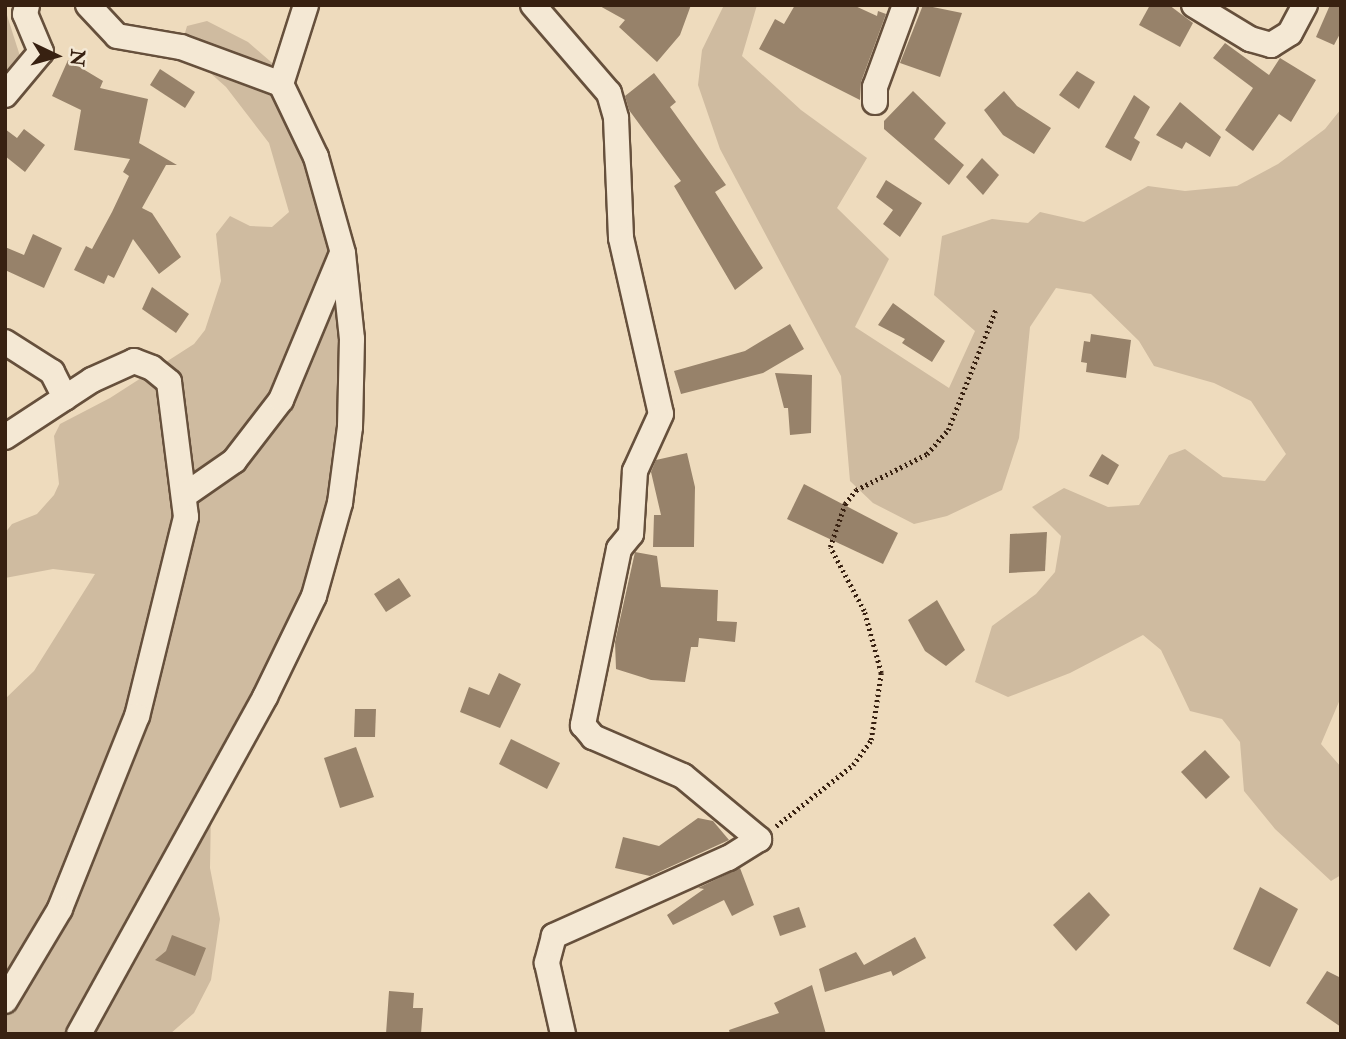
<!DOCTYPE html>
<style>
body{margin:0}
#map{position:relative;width:1346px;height:1039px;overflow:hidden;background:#eedbbd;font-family:"IM FELL Double Pica",serif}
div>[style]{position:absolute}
.green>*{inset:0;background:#cfbba0}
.building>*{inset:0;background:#97826a}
.path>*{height:4.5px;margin-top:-2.25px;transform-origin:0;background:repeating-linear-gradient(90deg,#382111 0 2px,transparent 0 5.5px)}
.roads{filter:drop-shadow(2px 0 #66503c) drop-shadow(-2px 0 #66503c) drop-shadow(0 2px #66503c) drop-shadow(0 -2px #66503c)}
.street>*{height:24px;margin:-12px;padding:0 12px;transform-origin:12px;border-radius:12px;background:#f4e8d4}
span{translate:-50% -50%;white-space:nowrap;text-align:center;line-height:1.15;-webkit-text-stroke:6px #f4e8d4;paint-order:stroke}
.frame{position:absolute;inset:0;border:7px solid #382111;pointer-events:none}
.north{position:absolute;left:21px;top:21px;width:70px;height:70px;-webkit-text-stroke:5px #f4e8d4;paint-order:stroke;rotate:95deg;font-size:19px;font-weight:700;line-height:28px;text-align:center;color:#382111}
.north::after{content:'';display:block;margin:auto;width:24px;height:32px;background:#382111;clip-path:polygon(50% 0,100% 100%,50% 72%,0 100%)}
</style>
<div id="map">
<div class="green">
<div style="clip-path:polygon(724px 5px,757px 5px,742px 56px,801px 110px,867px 158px,837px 208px,889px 259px,855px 327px,949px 388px,975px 331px,934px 295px,942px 236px,992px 219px,1028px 223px,1040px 212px,1084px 222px,1148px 186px,1185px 191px,1237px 186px,1278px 164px,1325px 129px,1341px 109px,1341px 697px,1321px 744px,1341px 767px,1341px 875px,1331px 881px,1275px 829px,1244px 791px,1240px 742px,1222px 719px,1190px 711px,1161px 650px,1143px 635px,1070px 673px,1008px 697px,975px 682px,992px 626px,1036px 594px,1055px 572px,1061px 536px,1032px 507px,1064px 488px,1108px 507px,1139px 505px,1169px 455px,1185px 449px,1223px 477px,1265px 481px,1286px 454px,1251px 401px,1214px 383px,1154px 366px,1139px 341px,1091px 294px,1056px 288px,1030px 327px,1019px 438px,1002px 490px,947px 516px,914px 524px,873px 503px,850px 481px,841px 376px,720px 149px,698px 85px,702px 50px)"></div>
<div style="clip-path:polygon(5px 9px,26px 75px,23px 87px,5px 108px)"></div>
<div style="clip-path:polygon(207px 21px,248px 42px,292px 80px,338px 201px,345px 519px,211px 810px,210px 868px,220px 919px,211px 980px,194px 1013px,170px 1034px,5px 1034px,5px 699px,34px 671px,95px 574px,53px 569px,5px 578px,5px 533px,12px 524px,37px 514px,54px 495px,59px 484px,54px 436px,60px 424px,110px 398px,194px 344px,205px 330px,221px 281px,216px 234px,230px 216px,250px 226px,272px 227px,289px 212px,269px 143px,226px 87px,181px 47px,187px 26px)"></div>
</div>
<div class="building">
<div style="clip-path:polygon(598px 5px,691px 5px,680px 35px,657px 62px,619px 27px,625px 20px)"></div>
<div style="clip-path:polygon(795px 5px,853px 5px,877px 16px,878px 11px,886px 14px,861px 82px,860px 100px,759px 49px,775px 19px,784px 24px)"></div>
<div style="clip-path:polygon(923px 5px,962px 13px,940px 77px,900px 63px)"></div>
<div style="clip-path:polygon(1150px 5px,1169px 5px,1193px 23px,1180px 47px,1139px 25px)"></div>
<div style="clip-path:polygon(1330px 5px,1341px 5px,1341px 32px,1334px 45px,1316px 37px)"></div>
<div style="clip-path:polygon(1225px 43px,1269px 75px,1280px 58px,1316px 80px,1291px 122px,1279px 114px,1253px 151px,1225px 130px,1253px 88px,1213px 58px)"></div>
<div style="clip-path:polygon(68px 60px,103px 81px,100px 88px,148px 99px,139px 143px,177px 165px,166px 165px,142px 208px,152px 213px,181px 257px,159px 274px,133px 239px,114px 278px,108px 275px,104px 284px,74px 270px,86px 246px,92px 249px,112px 212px,129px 176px,123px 172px,130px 159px,74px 150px,81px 110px,52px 96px)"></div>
<div style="clip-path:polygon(160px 69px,195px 92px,185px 108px,150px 85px)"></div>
<div style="clip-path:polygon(1077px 71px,1095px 82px,1079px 109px,1059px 95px)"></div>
<div style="clip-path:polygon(654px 73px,676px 102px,670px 107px,726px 185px,715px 192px,763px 268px,735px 290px,674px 186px,681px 181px,629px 110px,625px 96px)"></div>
<div style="clip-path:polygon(913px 91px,946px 123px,934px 139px,964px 165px,949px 185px,884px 129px,884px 121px)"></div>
<div style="clip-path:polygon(1004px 91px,1017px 106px,1051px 128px,1034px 154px,1003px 135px,984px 110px)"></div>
<div style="clip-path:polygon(1134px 95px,1150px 107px,1134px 138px,1140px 142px,1131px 161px,1105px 147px)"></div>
<div style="clip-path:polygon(1180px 102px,1221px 137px,1210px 157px,1186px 142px,1182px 149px,1156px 135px)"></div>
<div style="clip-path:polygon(5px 129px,17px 138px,24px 129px,45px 145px,25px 172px,5px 156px)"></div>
<div style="clip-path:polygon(982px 158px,999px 175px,983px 195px,966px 177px)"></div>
<div style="clip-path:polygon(886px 180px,922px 203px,900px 237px,883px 224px,893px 210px,876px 197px)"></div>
<div style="clip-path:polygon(33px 234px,62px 248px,44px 288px,5px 270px,5px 247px,24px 255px)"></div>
<div style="clip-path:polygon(152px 287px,189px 314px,176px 333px,142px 309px)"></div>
<div style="clip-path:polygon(893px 303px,945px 341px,932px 362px,902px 343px,905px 339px,878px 325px)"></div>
<div style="clip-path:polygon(790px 324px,804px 349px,763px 373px,681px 394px,674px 371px,745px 351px)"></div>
<div style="clip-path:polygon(1091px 334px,1131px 340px,1126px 378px,1086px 372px,1087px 363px,1081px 362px,1084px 341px,1090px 342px)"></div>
<div style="clip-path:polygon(775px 373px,812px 375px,811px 433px,790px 435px,788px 408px,784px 408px)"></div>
<div style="clip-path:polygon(687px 453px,695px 487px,694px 547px,653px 547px,654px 515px,661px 515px,651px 472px,656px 460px)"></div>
<div style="clip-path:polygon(1102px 454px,1119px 465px,1108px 485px,1089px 476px)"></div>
<div style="clip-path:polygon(804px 484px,898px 533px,883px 564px,787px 519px)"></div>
<div style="clip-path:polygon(1047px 532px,1045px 571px,1009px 573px,1010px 534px)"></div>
<div style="clip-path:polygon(635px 552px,657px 556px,661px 587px,718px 590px,717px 621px,737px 622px,735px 642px,699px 638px,698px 647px,691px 647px,685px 682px,651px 680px,616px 669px,615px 642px)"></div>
<div style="clip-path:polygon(399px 578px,411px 596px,386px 612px,374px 594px)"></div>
<div style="clip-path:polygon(937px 600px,965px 650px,946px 666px,925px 651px,908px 620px)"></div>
<div style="clip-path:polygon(499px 673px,521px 684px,500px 728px,460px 712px,469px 687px,489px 695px)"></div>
<div style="clip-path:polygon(355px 709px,376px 709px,375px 737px,354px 737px)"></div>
<div style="clip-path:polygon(511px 739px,560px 763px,547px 789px,499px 764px)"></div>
<div style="clip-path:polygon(356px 747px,374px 797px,340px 808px,324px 758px)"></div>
<div style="clip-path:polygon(1205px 750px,1230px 777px,1206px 799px,1181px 772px)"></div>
<div style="clip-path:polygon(698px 818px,713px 821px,729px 840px,650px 876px,615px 868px,623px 837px,659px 846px)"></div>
<div style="clip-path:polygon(740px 868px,754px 905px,732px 916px,724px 900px,673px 925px,667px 915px,704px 889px,698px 888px)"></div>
<div style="clip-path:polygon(1260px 887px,1298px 909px,1270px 967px,1233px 949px)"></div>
<div style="clip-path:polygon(1089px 892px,1110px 915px,1076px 951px,1053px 925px)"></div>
<div style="clip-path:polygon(799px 907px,806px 927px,780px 936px,773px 916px)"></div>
<div style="clip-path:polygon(172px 935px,206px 948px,195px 976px,155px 960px,166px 951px)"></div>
<div style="clip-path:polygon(915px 937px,926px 958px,893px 976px,891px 971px,825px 992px,819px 969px,856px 952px,864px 965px)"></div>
<div style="clip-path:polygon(1327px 971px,1341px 978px,1341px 1027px,1306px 1003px)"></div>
<div style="clip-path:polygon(812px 985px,826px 1034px,730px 1034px,729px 1030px,779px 1013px,774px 1003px)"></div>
<div style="clip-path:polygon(389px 991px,414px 993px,413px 1008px,423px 1008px,421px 1034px,386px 1034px)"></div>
</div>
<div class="path">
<div style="left:776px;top:826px;width:98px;rotate:-38.4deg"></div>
<div style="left:853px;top:765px;width:31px;rotate:-54deg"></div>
<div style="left:871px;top:740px;width:68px;rotate:-81.5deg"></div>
<div style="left:881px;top:673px;width:64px;rotate:-105.3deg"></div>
<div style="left:864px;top:611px;width:72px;rotate:-118deg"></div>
<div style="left:830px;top:547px;width:46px;rotate:-70.8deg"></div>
<div style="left:845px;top:504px;width:18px;rotate:-52deg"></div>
<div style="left:856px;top:490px;width:80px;rotate:-26.9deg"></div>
<div style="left:927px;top:454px;width:32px;rotate:-49deg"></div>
<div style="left:948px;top:430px;width:130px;rotate:-68.4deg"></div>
</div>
<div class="roads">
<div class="street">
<div style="left:88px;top:5px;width:42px;rotate:46.9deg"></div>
<div style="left:117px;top:36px;width:65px;rotate:9.8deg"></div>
<div style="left:181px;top:47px;width:107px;rotate:20.3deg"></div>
<div style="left:533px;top:5px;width:116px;rotate:49.2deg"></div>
<div style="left:609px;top:93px;width:26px;rotate:74deg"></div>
<div style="left:616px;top:118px;width:120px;rotate:87.6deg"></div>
<div style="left:621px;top:238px;width:180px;rotate:77.2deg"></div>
<div style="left:661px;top:414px;width:63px;rotate:114.5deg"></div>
<div style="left:635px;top:471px;width:63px;rotate:93.6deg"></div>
<div style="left:631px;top:534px;width:19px;rotate:129deg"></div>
<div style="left:619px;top:549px;width:180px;rotate:101.6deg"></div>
<div style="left:583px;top:725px;width:16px;rotate:50deg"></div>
<div style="left:593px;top:737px;width:98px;rotate:23.4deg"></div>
<div style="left:683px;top:776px;width:99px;rotate:39.7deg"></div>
<div style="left:759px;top:839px;width:36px;rotate:148deg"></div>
<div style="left:728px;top:858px;width:191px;rotate:155.9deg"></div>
<div style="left:554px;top:936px;width:28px;rotate:105deg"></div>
<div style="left:547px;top:963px;width:73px;rotate:77.3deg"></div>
<div style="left:1194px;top:5px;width:66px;rotate:31.3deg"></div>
<div style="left:1250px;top:39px;width:22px;rotate:16deg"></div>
<div style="left:1271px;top:45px;width:22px;rotate:-32deg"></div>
<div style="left:1290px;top:33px;width:32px;rotate:-62deg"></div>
<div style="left:5px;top:95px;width:56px;rotate:-50.1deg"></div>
<div style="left:41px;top:52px;width:41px;rotate:-112.8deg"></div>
<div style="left:25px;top:14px;width:9px;rotate:-77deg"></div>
<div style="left:875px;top:102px;width:15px;rotate:-90deg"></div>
<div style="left:875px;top:87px;width:87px;rotate:-69.9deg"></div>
<div style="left:5px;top:342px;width:56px;rotate:32.6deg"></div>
<div style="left:52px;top:372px;width:29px;rotate:63deg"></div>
<div style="left:5px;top:437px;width:104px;rotate:-33.2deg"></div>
<div style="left:92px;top:380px;width:46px;rotate:-24.3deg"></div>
<div style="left:134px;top:361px;width:19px;rotate:21deg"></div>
<div style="left:152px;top:368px;width:22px;rotate:39deg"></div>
<div style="left:169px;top:382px;width:136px;rotate:82.8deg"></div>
<div style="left:186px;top:517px;width:205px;rotate:103.8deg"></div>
<div style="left:137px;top:716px;width:208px;rotate:111.8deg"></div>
<div style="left:60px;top:909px;width:107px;rotate:120.9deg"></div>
<div style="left:185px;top:495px;width:60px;rotate:-34.8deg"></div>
<div style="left:234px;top:461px;width:77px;rotate:-52.4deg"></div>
<div style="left:281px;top:400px;width:156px;rotate:-67.4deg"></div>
<div style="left:79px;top:1034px;width:385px;rotate:-61.1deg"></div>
<div style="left:265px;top:697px;width:112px;rotate:-64.1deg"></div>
<div style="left:314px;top:596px;width:97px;rotate:-74.4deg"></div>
<div style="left:340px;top:503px;width:77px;rotate:-82.5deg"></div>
<div style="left:350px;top:427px;width:88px;rotate:-88.7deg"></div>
<div style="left:352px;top:339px;width:86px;rotate:-96deg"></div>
<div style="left:343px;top:253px;width:100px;rotate:-105.7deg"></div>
<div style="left:316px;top:157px;width:81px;rotate:-115.6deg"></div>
<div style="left:281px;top:84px;width:83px;rotate:-72.4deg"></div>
</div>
</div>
<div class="frame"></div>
<div class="north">N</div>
</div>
